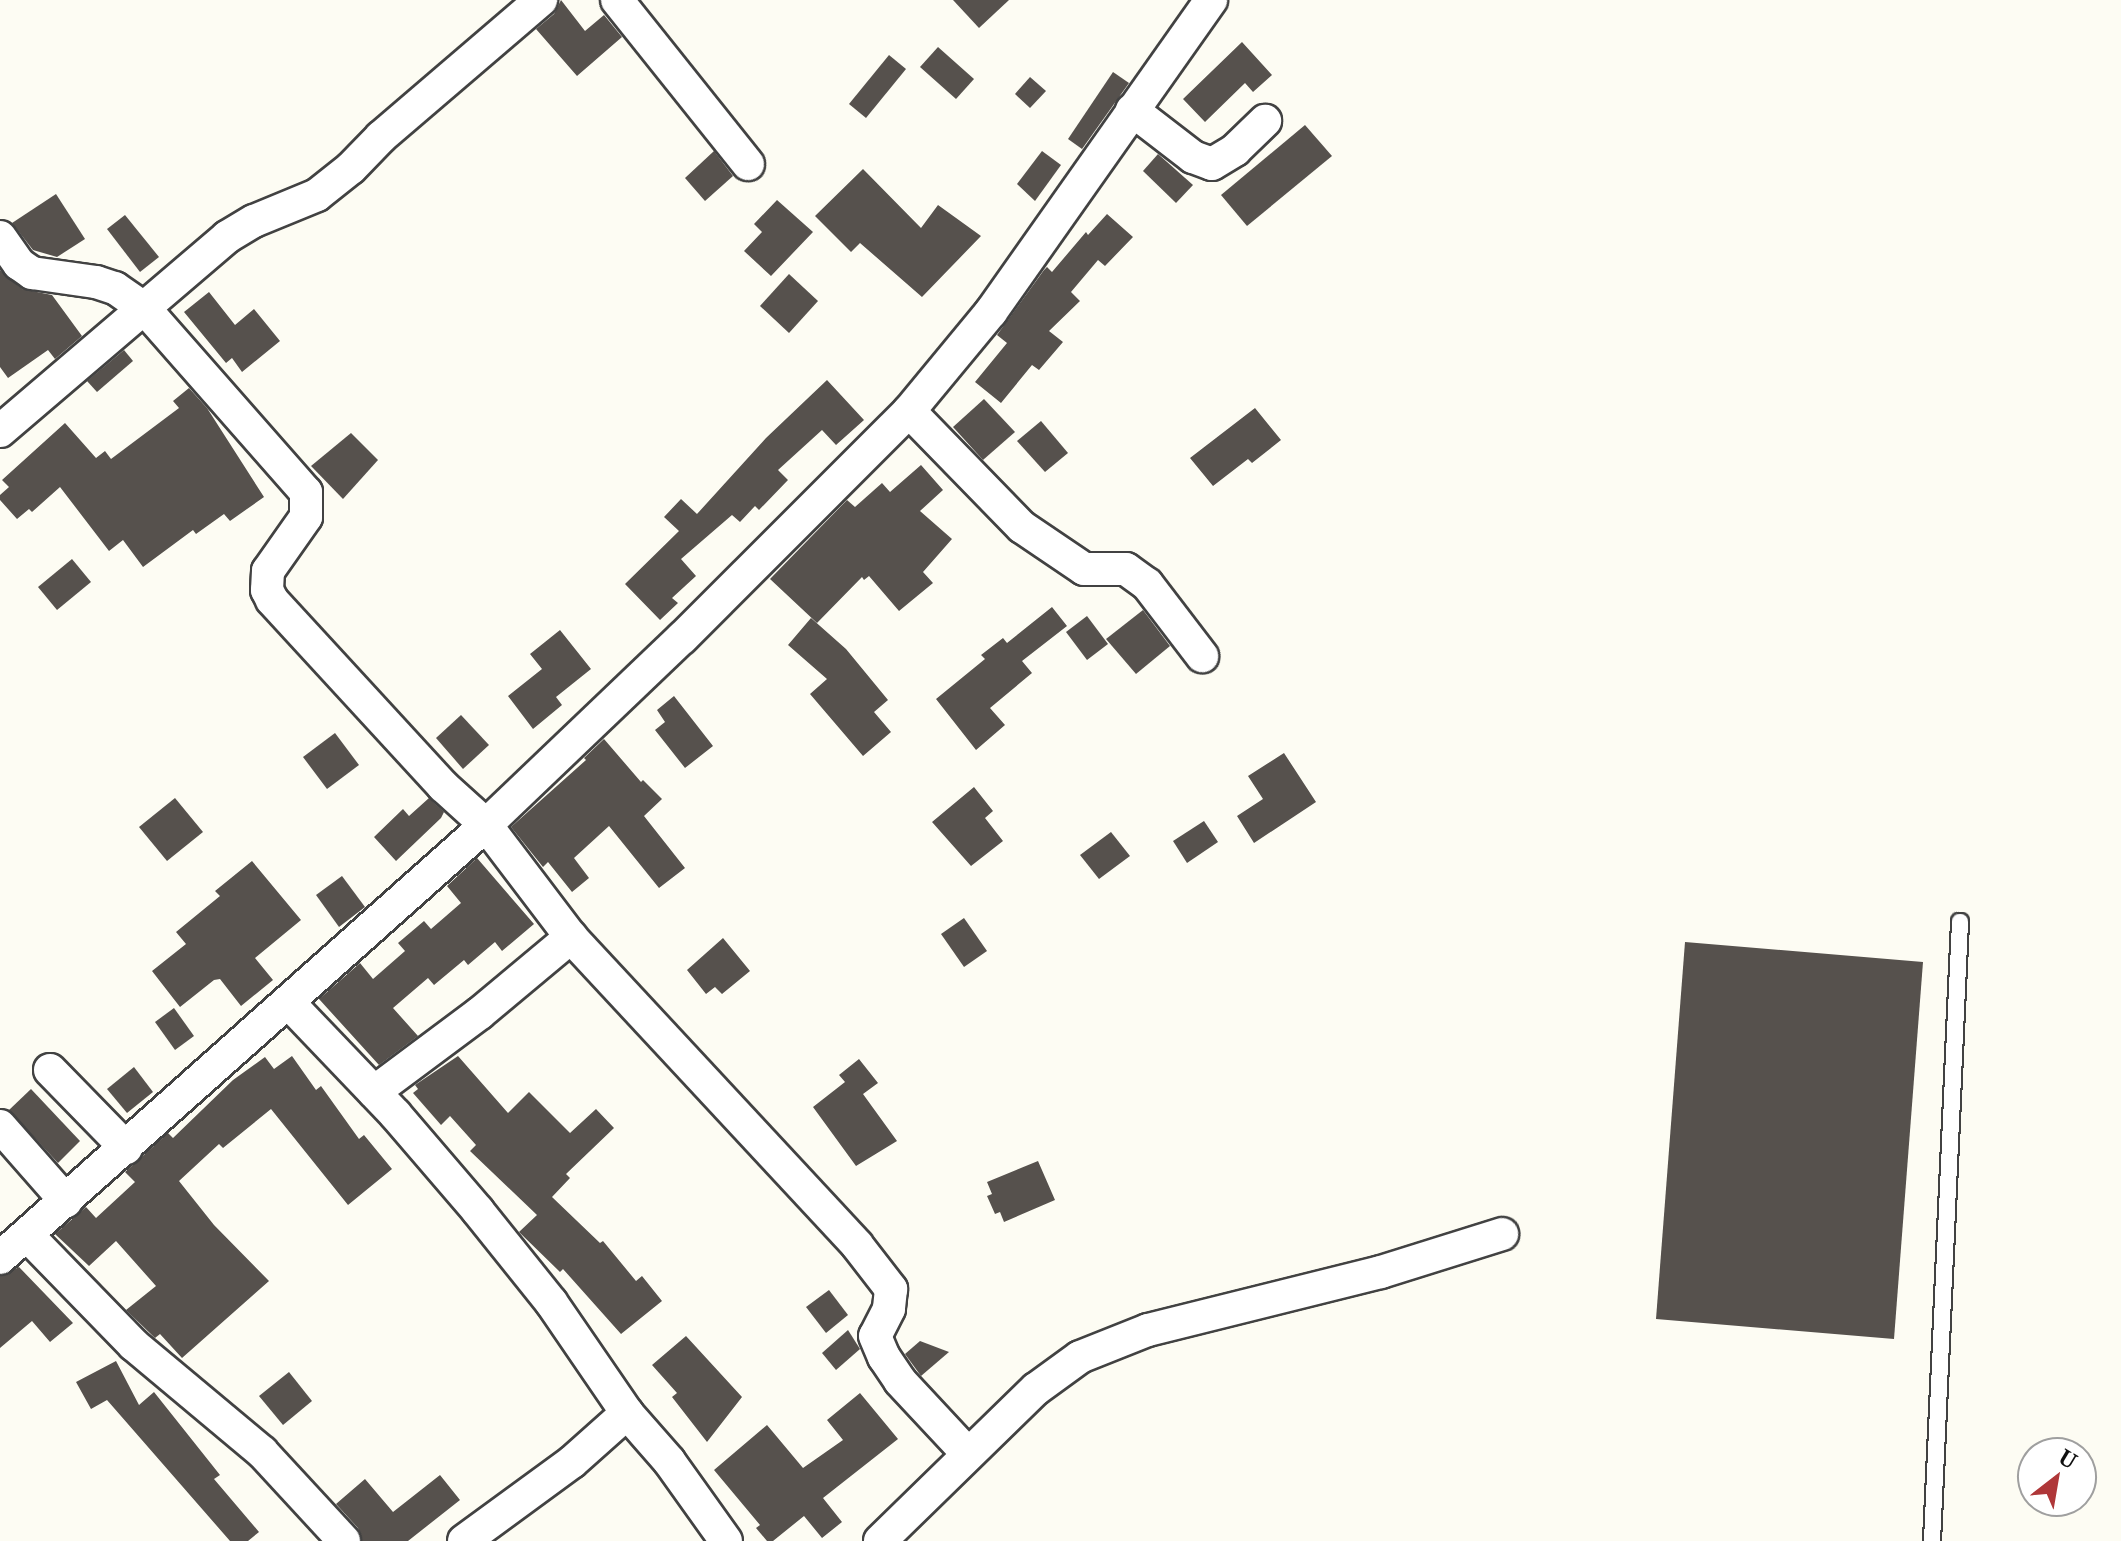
<!DOCTYPE html>
<style>
body{margin:0}
#map{position:relative;width:2121px;height:1541px;overflow:hidden;background:#fdfcf3;font-family:"Noto Serif",serif}
div>[style]{position:absolute}
.building>*{inset:0;background:#56514d}
.roads{filter:drop-shadow(2px 0 #424242) drop-shadow(-2px 0 #424242) drop-shadow(0 2px #424242) drop-shadow(0 -2px #424242)}
.service>*{height:16px;margin:-8px;padding:0 8px;transform-origin:8px;border-radius:8px;background:#fff}
.minor>*{height:32px;margin:-16px;padding:0 16px;transform-origin:16px;border-radius:16px;background:#fff}
span{translate:-50% -50%;white-space:nowrap;text-align:center;line-height:1.15;-webkit-text-stroke:8px #fff;paint-order:stroke}
.north{position:absolute;left:2017px;top:1437px;width:80px;height:80px;box-sizing:border-box;background:#fff;border:2px solid #9f9f9f;border-radius:50%;rotate:31deg;font-size:22px;font-weight:700;line-height:32px;text-align:center;color:#0f0f0f}
.north::after{content:'';display:block;margin:auto;width:28px;height:36px;background:#af3739;clip-path:polygon(50% 0,100% 100%,50% 72%,0 100%)}
</style>
<div id="map">
<div class="building">
<div style="clip-path:polygon(561px 0,585px 31px,604px 15px,622px 37px,577px 76px,536px 29px,554px 14px)"></div>
<div style="clip-path:polygon(953px 0,1009px 0,979px 28px)"></div>
<div style="clip-path:polygon(1242px 42px,1272px 75px,1253px 92px,1245px 83px,1205px 122px,1183px 99px)"></div>
<div style="clip-path:polygon(938px 47px,974px 79px,956px 99px,920px 67px)"></div>
<div style="clip-path:polygon(889px 55px,906px 69px,866px 118px,849px 104px)"></div>
<div style="clip-path:polygon(1113px 72px,1129px 83px,1082px 149px,1068px 139px)"></div>
<div style="clip-path:polygon(1030px 77px,1046px 91px,1030px 108px,1015px 94px)"></div>
<div style="clip-path:polygon(1305px 125px,1332px 156px,1247px 226px,1221px 195px)"></div>
<div style="clip-path:polygon(714px 151px,733px 176px,705px 201px,685px 178px)"></div>
<div style="clip-path:polygon(1042px 151px,1061px 165px,1035px 201px,1017px 184px)"></div>
<div style="clip-path:polygon(1158px 154px,1193px 185px,1176px 203px,1143px 171px)"></div>
<div style="clip-path:polygon(863px 169px,921px 228px,938px 205px,981px 236px,922px 297px,860px 243px,851px 252px,815px 216px)"></div>
<div style="clip-path:polygon(56px 194px,85px 239px,57px 257px,33px 250px,12px 223px)"></div>
<div style="clip-path:polygon(777px 200px,813px 232px,771px 276px,744px 251px,762px 232px,754px 224px)"></div>
<div style="clip-path:polygon(1107px 214px,1133px 237px,1105px 266px,1098px 260px,1071px 292px,1080px 301px,1049px 331px,1063px 342px,1039px 370px,1032px 365px,1001px 403px,975px 382px,1007px 343px,997px 335px,1044px 270px,1047px 267px,1052px 272px,1086px 232px,1088px 235px)"></div>
<div style="clip-path:polygon(125px 215px,159px 257px,140px 272px,107px 229px)"></div>
<div style="clip-path:polygon(0 270px,22px 289px,52px 295px,82px 336px,55px 359px,48px 350px,8px 378px,0 367px)"></div>
<div style="clip-path:polygon(789px 274px,818px 301px,789px 333px,760px 306px)"></div>
<div style="clip-path:polygon(209px 292px,235px 325px,254px 309px,280px 341px,242px 372px,232px 358px,226px 363px,184px 312px)"></div>
<div style="clip-path:polygon(124px 350px,133px 361px,97px 392px,87px 381px)"></div>
<div style="clip-path:polygon(827px 380px,864px 420px,836px 445px,822px 430px,778px 470px,788px 480px,759px 510px,755px 506px,740px 522px,732px 515px,681px 559px,696px 576px,672px 598px,678px 603px,660px 620px,625px 584px,679px 531px,664px 517px,681px 499px,697px 514px,766px 438px)"></div>
<div style="clip-path:polygon(189px 388px,207px 408px,264px 497px,230px 521px,224px 514px,196px 534px,193px 530px,143px 567px,123px 540px,109px 551px,60px 487px,32px 512px,29px 509px,17px 519px,0 500px,0 495px,9px 487px,2px 480px,65px 423px,96px 458px,105px 451px,111px 459px,179px 408px,173px 401px)"></div>
<div style="clip-path:polygon(984px 399px,1015px 432px,983px 460px,953px 427px)"></div>
<div style="clip-path:polygon(1255px 408px,1281px 440px,1252px 463px,1248px 459px,1213px 486px,1190px 458px)"></div>
<div style="clip-path:polygon(1041px 421px,1068px 453px,1045px 472px,1017px 441px)"></div>
<div style="clip-path:polygon(351px 433px,378px 460px,343px 499px,311px 466px)"></div>
<div style="clip-path:polygon(921px 465px,943px 490px,920px 511px,952px 539px,923px 572px,933px 583px,899px 611px,869px 576px,864px 580px,862px 577px,817px 623px,770px 579px,847px 500px,855px 507px,882px 483px,890px 492px)"></div>
<div style="clip-path:polygon(72px 559px,91px 582px,57px 610px,38px 587px)"></div>
<div style="clip-path:polygon(1052px 607px,1067px 626px,1022px 661px,1032px 673px,990px 708px,1005px 725px,976px 750px,936px 699px,985px 659px,981px 655px,1003px 638px,1007px 643px)"></div>
<div style="clip-path:polygon(1143px 610px,1170px 646px,1136px 674px,1106px 639px)"></div>
<div style="clip-path:polygon(1087px 616px,1108px 644px,1087px 660px,1066px 632px)"></div>
<div style="clip-path:polygon(811px 618px,846px 649px,888px 700px,874px 712px,891px 732px,863px 756px,810px 694px,827px 679px,788px 645px)"></div>
<div style="clip-path:polygon(560px 630px,591px 669px,556px 697px,562px 705px,533px 729px,508px 696px,542px 669px,530px 654px)"></div>
<div style="clip-path:polygon(674px 696px,713px 746px,685px 768px,655px 730px,665px 722px,657px 710px)"></div>
<div style="clip-path:polygon(461px 715px,489px 745px,463px 769px,436px 738px)"></div>
<div style="clip-path:polygon(335px 733px,359px 765px,327px 789px,303px 757px)"></div>
<div style="clip-path:polygon(604px 739px,641px 782px,643px 780px,662px 799px,644px 816px,685px 868px,659px 888px,609px 826px,574px 858px,589px 878px,572px 892px,548px 862px,543px 867px,511px 827px,586px 760px,584px 758px)"></div>
<div style="clip-path:polygon(1284px 753px,1316px 802px,1254px 843px,1237px 816px,1263px 799px,1248px 776px)"></div>
<div style="clip-path:polygon(974px 787px,993px 811px,985px 818px,1003px 841px,971px 866px,932px 822px)"></div>
<div style="clip-path:polygon(175px 798px,203px 832px,167px 861px,139px 827px)"></div>
<div style="clip-path:polygon(429px 798px,444px 812px,441px 818px,396px 861px,374px 837px,403px 809px,409px 816px)"></div>
<div style="clip-path:polygon(1204px 821px,1218px 842px,1187px 863px,1173px 841px)"></div>
<div style="clip-path:polygon(1111px 832px,1130px 856px,1099px 879px,1080px 855px)"></div>
<div style="clip-path:polygon(477px 858px,534px 924px,502px 951px,495px 942px,468px 965px,464px 960px,434px 985px,428px 978px,393px 1008px,418px 1036px,379px 1065px,319px 999px,360px 963px,373px 979px,405px 951px,398px 943px,424px 921px,431px 929px,461px 903px,447px 886px)"></div>
<div style="clip-path:polygon(252px 861px,301px 920px,255px 958px,273px 980px,241px 1006px,220px 979px,214px 980px,180px 1007px,152px 971px,186px 944px,176px 932px,220px 896px,215px 891px)"></div>
<div style="clip-path:polygon(342px 876px,365px 907px,339px 927px,316px 895px)"></div>
<div style="clip-path:polygon(964px 918px,987px 951px,964px 967px,941px 934px)"></div>
<div style="clip-path:polygon(723px 938px,750px 971px,722px 994px,715px 987px,706px 994px,687px 970px)"></div>
<div style="clip-path:polygon(1685px 942px,1923px 962px,1894px 1339px,1656px 1319px)"></div>
<div style="clip-path:polygon(174px 1008px,194px 1036px,175px 1050px,155px 1022px)"></div>
<div style="clip-path:polygon(292px 1056px,316px 1090px,321px 1086px,359px 1139px,364px 1135px,392px 1169px,348px 1205px,271px 1109px,223px 1148px,219px 1144px,179px 1181px,214px 1225px,269px 1281px,182px 1358px,160px 1334px,155px 1338px,126px 1310px,156px 1286px,116px 1241px,89px 1266px,55px 1234px,86px 1207px,96px 1218px,135px 1182px,125px 1172px,168px 1133px,173px 1138px,233px 1080px,265px 1057px,274px 1069px)"></div>
<div style="clip-path:polygon(458px 1056px,508px 1113px,529px 1092px,570px 1133px,596px 1109px,614px 1128px,566px 1174px,570px 1178px,552px 1197px,600px 1243px,603px 1241px,636px 1281px,642px 1276px,662px 1301px,621px 1334px,563px 1269px,560px 1272px,519px 1232px,537px 1215px,470px 1151px,476px 1145px,450px 1116px,441px 1125px,413px 1093px,418px 1089px,415px 1085px)"></div>
<div style="clip-path:polygon(859px 1059px,878px 1083px,863px 1094px,897px 1141px,856px 1166px,813px 1107px,845px 1082px,839px 1075px)"></div>
<div style="clip-path:polygon(134px 1067px,153px 1092px,127px 1113px,107px 1089px)"></div>
<div style="clip-path:polygon(31px 1089px,80px 1141px,58px 1163px,9px 1110px)"></div>
<div style="clip-path:polygon(1038px 1161px,1055px 1200px,1004px 1222px,1000px 1212px,995px 1214px,987px 1196px,992px 1194px,987px 1182px)"></div>
<div style="clip-path:polygon(19px 1267px,73px 1323px,50px 1342px,32px 1321px,0 1348px,0 1276px)"></div>
<div style="clip-path:polygon(829px 1290px,848px 1315px,826px 1333px,806px 1307px)"></div>
<div style="clip-path:polygon(848px 1330px,860px 1349px,836px 1370px,822px 1353px)"></div>
<div style="clip-path:polygon(686px 1336px,742px 1397px,707px 1442px,672px 1397px,677px 1393px,652px 1365px)"></div>
<div style="clip-path:polygon(920px 1341px,949px 1352px,921px 1376px,905px 1354px)"></div>
<div style="clip-path:polygon(116px 1361px,139px 1405px,154px 1392px,220px 1475px,214px 1479px,259px 1532px,248px 1541px,230px 1541px,107px 1400px,91px 1409px,76px 1382px)"></div>
<div style="clip-path:polygon(289px 1372px,312px 1401px,283px 1425px,259px 1396px)"></div>
<div style="clip-path:polygon(860px 1393px,898px 1439px,823px 1498px,842px 1522px,822px 1538px,804px 1516px,773px 1541px,767px 1541px,756px 1528px,760px 1525px,714px 1470px,767px 1425px,803px 1468px,843px 1440px,827px 1420px)"></div>
<div style="clip-path:polygon(440px 1475px,460px 1500px,408px 1541px,362px 1541px,358px 1528px,336px 1504px,365px 1479px,393px 1512px)"></div>
</div>
<div class="roads">
<div class="service">
<div style="left:1932px;top:1541px;width:620px;rotate:-87.41deg"></div>
</div>
<div class="minor">
<div style="left:617px;top:0;width:210px;rotate:51.4deg"></div>
<div style="left:1132px;top:110px;width:77px;rotate:37.6deg"></div>
<div style="left:1193px;top:157px;width:20px;rotate:20deg"></div>
<div style="left:1212px;top:164px;width:27px;rotate:-31deg"></div>
<div style="left:1235px;top:150px;width:42px;rotate:-44deg"></div>
<div style="left:0;top:237px;width:33px;rotate:55deg"></div>
<div style="left:19px;top:264px;width:16px;rotate:35deg"></div>
<div style="left:32px;top:273px;width:65px;rotate:8deg"></div>
<div style="left:96px;top:282px;width:20px;rotate:18deg"></div>
<div style="left:115px;top:288px;width:37px;rotate:35deg"></div>
<div style="left:145px;top:309px;width:244px;rotate:48.7deg"></div>
<div style="left:306px;top:492px;width:25px;rotate:90deg"></div>
<div style="left:306px;top:517px;width:66px;rotate:125.1deg"></div>
<div style="left:268px;top:571px;width:19px;rotate:93deg"></div>
<div style="left:267px;top:590px;width:11px;rotate:63deg"></div>
<div style="left:272px;top:600px;width:253px;rotate:47.4deg"></div>
<div style="left:443px;top:786px;width:58px;rotate:42.2deg"></div>
<div style="left:486px;top:825px;width:141px;rotate:52.8deg"></div>
<div style="left:571px;top:937px;width:420px;rotate:47.1deg"></div>
<div style="left:857px;top:1245px;width:56px;rotate:52.3deg"></div>
<div style="left:891px;top:1289px;width:20px;rotate:96deg"></div>
<div style="left:889px;top:1309px;width:30px;rotate:117deg"></div>
<div style="left:875px;top:1336px;width:23px;rotate:67deg"></div>
<div style="left:884px;top:1357px;width:29px;rotate:56deg"></div>
<div style="left:900px;top:1381px;width:100px;rotate:47deg"></div>
<div style="left:909px;top:411px;width:162px;rotate:45.8deg"></div>
<div style="left:1022px;top:527px;width:75px;rotate:34.1deg"></div>
<div style="left:1084px;top:569px;width:42px"></div>
<div style="left:1126px;top:569px;width:26px;rotate:36deg"></div>
<div style="left:1147px;top:584px;width:91px;rotate:52.6deg"></div>
<div style="left:0;top:431px;width:299px;rotate:-40.5deg"></div>
<div style="left:227px;top:237px;width:31px;rotate:-31deg"></div>
<div style="left:254px;top:221px;width:68px;rotate:-22.4deg"></div>
<div style="left:317px;top:195px;width:43px;rotate:-38.5deg"></div>
<div style="left:351px;top:168px;width:43px;rotate:-45.9deg"></div>
<div style="left:381px;top:137px;width:211px;rotate:-40.6deg"></div>
<div style="left:288px;top:1002px;width:155px;rotate:46.3deg"></div>
<div style="left:395px;top:1114px;width:128px;rotate:49.4deg"></div>
<div style="left:478px;top:1211px;width:117px;rotate:51.3deg"></div>
<div style="left:551px;top:1302px;width:135px;rotate:55.6deg"></div>
<div style="left:627px;top:1413px;width:64px;rotate:48.8deg"></div>
<div style="left:669px;top:1461px;width:98px;rotate:54.5deg"></div>
<div style="left:50px;top:1070px;width:109px;rotate:45.7deg"></div>
<div style="left:374px;top:1092px;width:132px;rotate:-36.7deg"></div>
<div style="left:480px;top:1013px;width:119px;rotate:-39.9deg"></div>
<div style="left:0;top:1126px;width:100px;rotate:48.7deg"></div>
<div style="left:28px;top:1236px;width:152px;rotate:45.8deg"></div>
<div style="left:134px;top:1345px;width:167px;rotate:39.9deg"></div>
<div style="left:262px;top:1452px;width:121px;rotate:47.3deg"></div>
<div style="left:0;top:1258px;width:651px;rotate:-41.7deg"></div>
<div style="left:486px;top:825px;width:271px;rotate:-43.7deg"></div>
<div style="left:682px;top:638px;width:321px;rotate:-45deg"></div>
<div style="left:909px;top:411px;width:129px;rotate:-50.4deg"></div>
<div style="left:991px;top:312px;width:382px;rotate:-54.8deg"></div>
<div style="left:464px;top:1541px;width:134px;rotate:-36.2deg"></div>
<div style="left:572px;top:1462px;width:74px;rotate:-41.7deg"></div>
<div style="left:880px;top:1541px;width:218px;rotate:-44.3deg"></div>
<div style="left:1036px;top:1389px;width:54px;rotate:-36deg"></div>
<div style="left:1080px;top:1357px;width:73px;rotate:-21.7deg"></div>
<div style="left:1148px;top:1330px;width:240px;rotate:-14deg"></div>
<div style="left:1381px;top:1272px;width:127px;rotate:-17.4deg"></div>
</div>
</div>
<div class="north">U</div>
</div>
